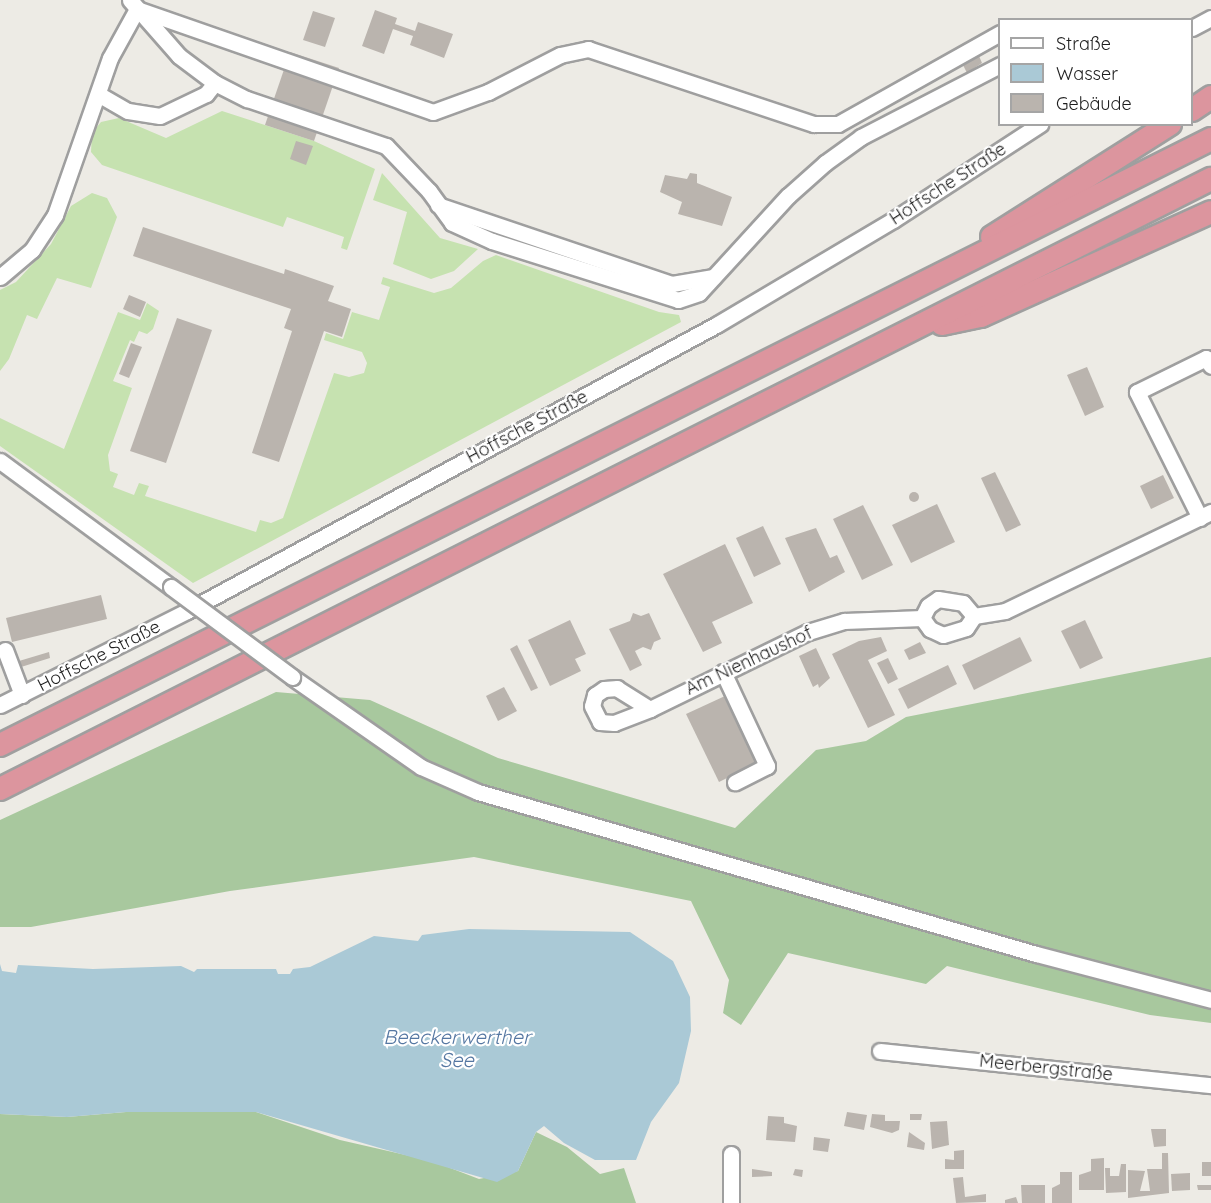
<!DOCTYPE html>
<meta charset="utf-8">
<style>
body{margin:0}
#map{position:relative;width:1211px;height:1203px;overflow:hidden;background:#edebe5;font-family:Quicksand,sans-serif}
div>[style]{position:absolute}
.grass>*{inset:0;background:#c6e2b0}
.forest>*{inset:0;background:#a8c89e}
.water>*{inset:0;background:#aac9d6}
.building>*{inset:0;background:#bab4ae}
.round{border-radius:50%}
.roads{filter:drop-shadow(2px 0 #9f9f9f) drop-shadow(-2px 0 #9f9f9f) drop-shadow(0 2px #9f9f9f) drop-shadow(0 -2px #9f9f9f)}
.minor>*{height:15px;margin:-7.5px;padding:0 7.5px;transform-origin:7.5px;border-radius:7.5px;background:#fff}
.highway>*{height:22px;margin:-11px;padding:0 11px;transform-origin:11px;border-radius:11px;background:#dc959e}
.bridges{filter:drop-shadow(2px 0 #9f9f9f) drop-shadow(-2px 0 #9f9f9f) drop-shadow(0 2px #9f9f9f) drop-shadow(0 -2px #9f9f9f)}
.minor-bridge>*{height:15px;margin:-7.5px;padding:0 7.5px;transform-origin:7.5px;border-radius:7.5px;background:#fff}
span{translate:-50% -50%;white-space:nowrap;text-align:center;line-height:1.15;-webkit-text-stroke:4.5px #fff;paint-order:stroke}
.street-label{font-size:18px;color:#1e1e1e}
.water-label{font-size:20px;color:#5577a2;font-style:italic}
.legend{position:absolute;left:998px;top:18px;width:195px;height:108px;box-sizing:border-box;background:#fff;border:2px solid #a5a5a5;margin:0;padding:8px 10px;list-style:none;font-size:18px;color:#1e1e1e}
.legend li{display:flex;align-items:center;gap:12px;height:30px}
.legend b{width:30px;border:2px solid #a5a5a5}
</style>
<div id="map">
<div class="grass">
<div style="clip-path:polygon(222px 111px,314px 141px,375px 169px,347px 250px,341px 248px,344px 237px,287px 217px,283px 227px,102px 165px,91px 152px,92px 133px,101px 122px,119px 118px,166px 138px)"></div>
<div style="clip-path:polygon(382px 173px,440px 238px,478px 249px,454px 271px,431px 279px,393px 264px,407px 212px,373px 200px)"></div>
<div style="clip-path:polygon(92px 193px,107px 198px,117px 217px,91px 288px,57px 278px,37px 319px,27px 315px,9px 359px,0 371px,0 290px,16px 282px,51px 244px,71px 206px)"></div>
<div style="clip-path:polygon(496px 255px,659px 312px,679px 315px,681px 322px,193px 583px,0 446px,0 418px,64px 449px,118px 312px,140px 320px,147px 303px,159px 311px,153px 329px,147px 334px,139px 331px,134px 342px,130px 340px,113px 381px,132px 388px,108px 455px,110px 471px,118px 474px,113px 487px,134px 495px,139px 483px,149px 486px,145px 496px,256px 532px,260px 520px,271px 523px,283px 518px,334px 373px,349px 377px,364px 373px,367px 363px,362px 352px,324px 340px,326px 333px,343px 339px,352px 312px,379px 320px,390px 287px,381px 284px,383px 277px,434px 293px,451px 288px,483px 261px)"></div>
</div>
<div class="forest">
<div style="clip-path:polygon(1211px 657px,1211px 1023px,1150px 1015px,947px 966px,926px 984px,788px 953px,741px 1025px,723px 1013px,729px 980px,691px 901px,474px 857px,230px 891px,31px 927px,0 927px,0 820px,276px 692px,370px 700px,498px 758px,735px 828px,816px 750px,866px 741px,906px 717px)"></div>
<div style="clip-path:polygon(126px 1112px,256px 1112px,340px 1140px,432px 1161px,479px 1179px,518px 1171px,536px 1132px,567px 1147px,600px 1174px,624px 1168px,636px 1203px,0 1203px,0 1114px,67px 1117px)"></div>
</div>
<div class="water">
<div style="clip-path:polygon(469px 929px,630px 932px,673px 961px,690px 997px,691px 1031px,679px 1083px,651px 1122px,636px 1160px,595px 1160px,564px 1143px,544px 1126px,536px 1132px,518px 1171px,497px 1182px,256px 1112px,126px 1112px,67px 1117px,0 1114px,0 964px,2px 971px,16px 973px,18px 965px,93px 969px,181px 966px,194px 972px,197px 969px,276px 969px,278px 974px,290px 974px,293px 969px,310px 967px,374px 936px,418px 941px,422px 935px)"></div>
</div>
<div class="building">
<div style="clip-path:polygon(375px 10px,397px 18px,395px 24px,415px 31px,418px 22px,453px 34px,444px 58px,410px 45px,413px 36px,393px 29px,384px 54px,362px 46px)"></div>
<div style="clip-path:polygon(313px 11px,335px 18px,325px 47px,303px 40px)"></div>
<div style="clip-path:polygon(290px 52px,339px 68px,314px 141px,265px 125px)"></div>
<div style="clip-path:polygon(979px 56px,982px 63px,967px 73px,962px 63px)"></div>
<div style="clip-path:polygon(296px 141px,313px 146px,306px 165px,290px 159px)"></div>
<div style="clip-path:polygon(690px 173px,697px 174px,697px 183px,732px 197px,722px 226px,678px 214px,682px 202px,660px 192px,665px 175px,687px 179px)"></div>
<div style="clip-path:polygon(143px 227px,284px 274px,285px 269px,334px 286px,328px 301px,351px 309px,342px 337px,324px 331px,279px 462px,252px 453px,292px 331px,284px 328px,291px 309px,133px 256px)"></div>
<div style="clip-path:polygon(129px 295px,146px 302px,140px 317px,123px 309px)"></div>
<div style="clip-path:polygon(177px 318px,212px 330px,166px 463px,130px 451px)"></div>
<div style="clip-path:polygon(131px 343px,142px 347px,129px 378px,119px 374px)"></div>
<div style="clip-path:polygon(1087px 367px,1104px 407px,1085px 416px,1067px 375px)"></div>
<div style="clip-path:polygon(995px 472px,1021px 525px,1006px 532px,981px 478px)"></div>
<div style="clip-path:polygon(1163px 475px,1174px 498px,1151px 509px,1140px 486px)"></div>
<div class="round" style="left:909px;top:492px;width:10px;height:10px"></div>
<div style="clip-path:polygon(937px 504px,955px 542px,911px 563px,892px 525px)"></div>
<div style="clip-path:polygon(863px 505px,893px 565px,862px 580px,833px 519px)"></div>
<div style="clip-path:polygon(763px 526px,781px 564px,754px 577px,736px 538px)"></div>
<div style="clip-path:polygon(816px 528px,830px 558px,837px 555px,845px 572px,809px 592px,785px 538px)"></div>
<div style="clip-path:polygon(725px 544px,753px 603px,712px 622px,722px 643px,703px 652px,663px 574px)"></div>
<div style="clip-path:polygon(101px 595px,107px 619px,12px 642px,6px 618px)"></div>
<div style="clip-path:polygon(633px 613px,641px 616px,649px 613px,661px 639px,654px 642px,651px 650px,643px 647px,635px 651px,642px 665px,630px 671px,609px 629px,630px 621px)"></div>
<div style="clip-path:polygon(570px 620px,586px 654px,575px 659px,581px 671px,550px 686px,528px 640px)"></div>
<div style="clip-path:polygon(1085px 620px,1103px 658px,1080px 669px,1061px 631px)"></div>
<div style="clip-path:polygon(881px 637px,887px 651px,868px 660px,895px 715px,868px 728px,832px 654px,859px 641px)"></div>
<div style="clip-path:polygon(1020px 637px,1032px 661px,974px 690px,962px 665px)"></div>
<div style="clip-path:polygon(920px 642px,926px 653px,909px 660px,904px 650px)"></div>
<div style="clip-path:polygon(517px 645px,538px 688px,531px 691px,510px 649px)"></div>
<div style="clip-path:polygon(816px 648px,830px 678px,819px 688px,818px 684px,813px 687px,799px 656px)"></div>
<div style="clip-path:polygon(49px 652px,50px 658px,21px 667px,19px 661px)"></div>
<div style="clip-path:polygon(888px 658px,898px 679px,888px 684px,877px 663px)"></div>
<div style="clip-path:polygon(948px 665px,957px 684px,908px 709px,898px 689px)"></div>
<div style="clip-path:polygon(504px 687px,517px 711px,498px 721px,486px 696px)"></div>
<div style="clip-path:polygon(725px 696px,757px 763px,719px 782px,686px 714px)"></div>
<div style="clip-path:polygon(847px 1112px,867px 1115px,864px 1130px,844px 1126px)"></div>
<div style="clip-path:polygon(872px 1114px,885px 1115px,885px 1121px,900px 1121px,899px 1130px,892px 1133px,870px 1127px)"></div>
<div style="clip-path:polygon(910px 1114px,922px 1114px,921px 1120px,910px 1120px)"></div>
<div style="clip-path:polygon(768px 1116px,784px 1117px,784px 1123px,797px 1126px,795px 1142px,766px 1140px)"></div>
<div style="clip-path:polygon(947px 1121px,949px 1145px,932px 1149px,930px 1122px)"></div>
<div style="clip-path:polygon(1151px 1129px,1166px 1129px,1166px 1146px,1154px 1147px)"></div>
<div style="clip-path:polygon(909px 1132px,925px 1143px,924px 1150px,907px 1147px)"></div>
<div style="clip-path:polygon(814px 1137px,830px 1139px,828px 1152px,813px 1150px)"></div>
<div style="clip-path:polygon(964px 1150px,964px 1169px,945px 1169px,945px 1159px,954px 1160px,954px 1151px)"></div>
<div style="clip-path:polygon(1162px 1153px,1168px 1153px,1169px 1193px,1128px 1198px,1128px 1170px,1145px 1171px,1140px 1191px,1150px 1191px,1147px 1169px,1162px 1169px)"></div>
<div style="clip-path:polygon(1104px 1158px,1104px 1190px,1079px 1190px,1079px 1175px,1091px 1171px,1091px 1159px)"></div>
<div style="clip-path:polygon(1202px 1162px,1211px 1162px,1211px 1176px,1202px 1176px)"></div>
<div style="clip-path:polygon(1121px 1164px,1126px 1164px,1126px 1192px,1106px 1193px,1105px 1168px,1110px 1168px,1110px 1176px,1119px 1176px)"></div>
<div style="clip-path:polygon(752px 1169px,772px 1172px,772px 1176px,752px 1177px)"></div>
<div style="clip-path:polygon(795px 1169px,803px 1170px,802px 1177px,793px 1175px)"></div>
<div style="clip-path:polygon(1060px 1172px,1072px 1172px,1072px 1203px,1052px 1203px,1052px 1188px,1060px 1184px)"></div>
<div style="clip-path:polygon(1190px 1173px,1190px 1190px,1172px 1191px,1171px 1174px)"></div>
<div style="clip-path:polygon(963px 1177px,965px 1197px,986px 1194px,986px 1202px,956px 1203px,953px 1178px)"></div>
<div style="clip-path:polygon(1021px 1185px,1045px 1185px,1045px 1203px,1022px 1203px)"></div>
<div style="clip-path:polygon(1197px 1185px,1211px 1185px,1211px 1190px,1198px 1190px)"></div>
<div style="clip-path:polygon(1016px 1197px,1018px 1203px,1005px 1203px,1005px 1200px)"></div>
</div>
<div class="roads">
<div class="minor">
<div style="left:130px;top:0;width:74px;rotate:48.8deg"></div>
<div style="left:179px;top:56px;width:45px;rotate:36.9deg"></div>
<div style="left:215px;top:83px;width:36px;rotate:27deg"></div>
<div style="left:247px;top:99px;width:147px;rotate:18.7deg"></div>
<div style="left:386px;top:146px;width:62px;rotate:46.3deg"></div>
<div style="left:429px;top:191px;width:39px;rotate:54deg"></div>
<div style="left:452px;top:223px;width:44px;rotate:24.2deg"></div>
<div style="left:492px;top:241px;width:195px;rotate:17.6deg"></div>
<div style="left:678px;top:300px;width:22px;rotate:-18deg"></div>
<div style="left:699px;top:293px;width:132px;rotate:-47.5deg"></div>
<div style="left:788px;top:196px;width:50px;rotate:-41.7deg"></div>
<div style="left:825px;top:163px;width:44px;rotate:-35.8deg"></div>
<div style="left:861px;top:137px;width:157px;rotate:-27.4deg"></div>
<div style="left:137px;top:9px;width:313px;rotate:19.2deg"></div>
<div style="left:433px;top:112px;width:59px;rotate:-20deg"></div>
<div style="left:488px;top:92px;width:81px;rotate:-27.2deg"></div>
<div style="left:560px;top:55px;width:29px;rotate:-12deg"></div>
<div style="left:588px;top:49px;width:238px;rotate:18.4deg"></div>
<div style="left:814px;top:124px;width:24px"></div>
<div style="left:838px;top:124px;width:186px;rotate:-29.3deg"></div>
<div style="left:1192px;top:28px;width:21px;rotate:-28deg"></div>
<div style="left:98px;top:94px;width:34px;rotate:30deg"></div>
<div style="left:128px;top:111px;width:32px;rotate:9deg"></div>
<div style="left:160px;top:116px;width:51px;rotate:-25.6deg"></div>
<div style="left:206px;top:94px;width:14px;rotate:-51deg"></div>
<div style="left:438px;top:205px;width:247px;rotate:18.7deg"></div>
<div style="left:672px;top:284px;width:42px;rotate:-9.7deg"></div>
<div style="left:0;top:277px;width:42px;rotate:-40.2deg"></div>
<div style="left:32px;top:250px;width:42px;rotate:-56.7deg"></div>
<div style="left:55px;top:215px;width:166px;rotate:-70.7deg"></div>
<div style="left:110px;top:58px;width:56px;rotate:-61.1deg"></div>
<div style="left:0;top:461px;width:212px;rotate:36.4deg"></div>
<div style="left:1200px;top:518px;width:141px;rotate:-116.6deg"></div>
<div style="left:1137px;top:392px;width:77px;rotate:-26.2deg"></div>
<div style="left:1206px;top:358px;width:9px;rotate:58deg"></div>
<div style="left:922px;top:618px;width:14px;rotate:54deg"></div>
<div style="left:930px;top:629px;width:14px;rotate:25deg"></div>
<div style="left:943px;top:635px;width:24px;rotate:-17deg"></div>
<div style="left:966px;top:628px;width:14px;rotate:-56deg"></div>
<div style="left:5px;top:650px;width:48px;rotate:69.3deg"></div>
<div style="left:723px;top:672px;width:104px;rotate:64.9deg"></div>
<div style="left:767px;top:766px;width:36px;rotate:153deg"></div>
<div style="left:292px;top:677px;width:157px;rotate:34.9deg"></div>
<div style="left:421px;top:767px;width:62px;rotate:23.7deg"></div>
<div style="left:478px;top:792px;width:581px;rotate:16.19deg"></div>
<div style="left:1036px;top:954px;width:181px;rotate:14.7deg"></div>
<div style="left:0;top:705px;width:209px;rotate:-26.7deg"></div>
<div style="left:187px;top:611px;width:601px;rotate:-28.4deg"></div>
<div style="left:716px;top:325px;width:206px;rotate:-30.7deg"></div>
<div style="left:893px;top:220px;width:176px;rotate:-33.1deg"></div>
<div style="left:650px;top:709px;width:39px;rotate:-148deg"></div>
<div style="left:617px;top:688px;width:13px;rotate:176deg"></div>
<div style="left:604px;top:689px;width:11px;rotate:146deg"></div>
<div style="left:595px;top:695px;width:11px;rotate:105deg"></div>
<div style="left:592px;top:706px;width:18px;rotate:63deg"></div>
<div style="left:600px;top:722px;width:14px;rotate:4deg"></div>
<div style="left:614px;top:723px;width:39px;rotate:-21deg"></div>
<div style="left:650px;top:709px;width:176px;rotate:-26deg"></div>
<div style="left:808px;top:632px;width:38px;rotate:-17deg"></div>
<div style="left:844px;top:621px;width:78px;rotate:-2.2deg"></div>
<div style="left:922px;top:618px;width:13px;rotate:-63deg"></div>
<div style="left:928px;top:606px;width:12px;rotate:-35deg"></div>
<div style="left:938px;top:599px;width:25px;rotate:9deg"></div>
<div style="left:963px;top:603px;width:17px;rotate:50deg"></div>
<div style="left:974px;top:616px;width:31px;rotate:-9deg"></div>
<div style="left:1005px;top:611px;width:229px;rotate:-25.7deg"></div>
<div style="left:880px;top:1051px;width:333px;rotate:5.9deg"></div>
<div style="left:731px;top:1203px;width:49px;rotate:-90deg"></div>
</div>
<div class="highway">
<div style="left:1192px;top:110px;width:23px;rotate:-34deg"></div>
<div style="left:992px;top:237px;width:211px;rotate:-32.4deg"></div>
<div style="left:942px;top:324px;width:40px;rotate:-12deg"></div>
<div style="left:981px;top:316px;width:252px;rotate:-24.3deg"></div>
<div style="left:0;top:745px;width:1354px;rotate:-26.58deg"></div>
<div style="left:0;top:789px;width:1356px;rotate:-26.74deg"></div>
</div>
</div>
<div class="bridges">
<div class="minor-bridge">
<div style="left:171px;top:587px;width:151px;rotate:36.6deg"></div>
</div>
</div>
<div class="street-label">
<span style="left:948px;top:184px;rotate:-33deg">Hoffsche Straße</span>
<span style="left:527px;top:427px;rotate:-28deg">Hoffsche Straße</span>
<span style="left:99px;top:656px;rotate:-27deg">Hoffsche Straße</span>
<span style="left:749px;top:661px;rotate:-25deg">Am Nienhaushof</span>
<span style="left:1046px;top:1068px;rotate:6deg">Meerbergstraße</span>
</div>
<div class="water-label">
<span style="left:457px;top:1048px">Beeckerwerther<br>See</span>
</div>
<ul class="legend">
<li><b style="height:8px;background:#fff"></b>Straße</li>
<li><b style="height:16px;background:#aac9d6"></b>Wasser</li>
<li><b style="height:16px;background:#bab4ae"></b>Gebäude</li>
</ul>
</div>
